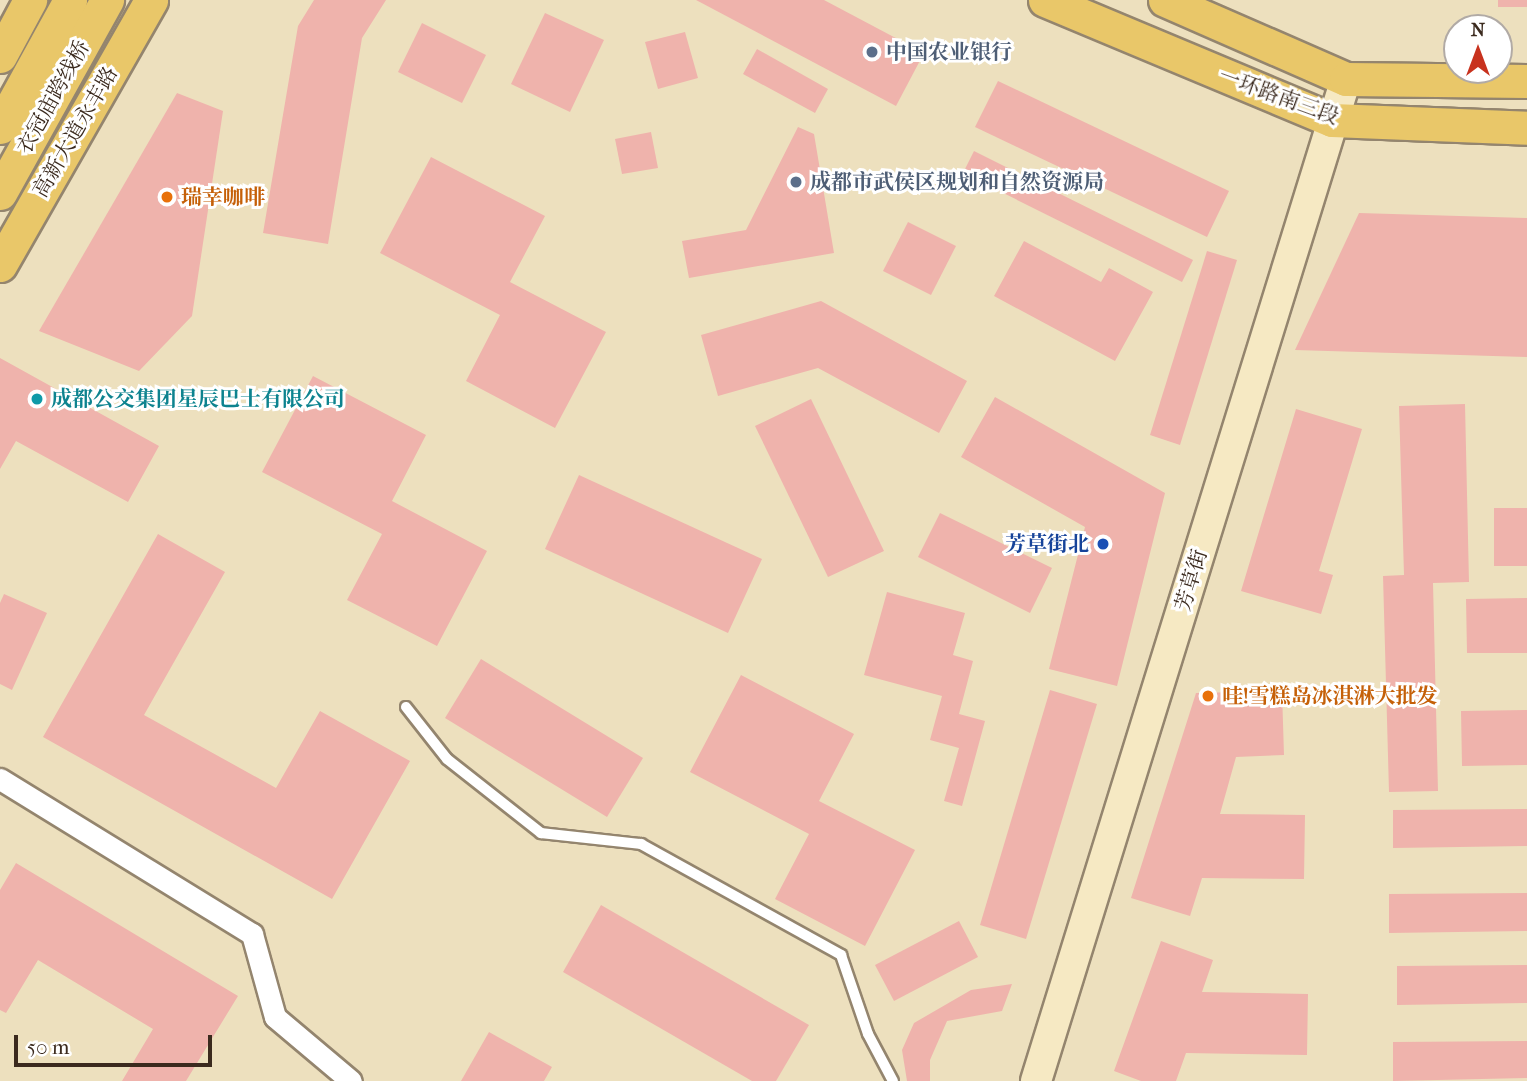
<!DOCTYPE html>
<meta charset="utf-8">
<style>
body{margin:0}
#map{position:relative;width:1527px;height:1081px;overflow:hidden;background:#ede0be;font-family:"IM FELL French Canon","Noto Serif SC",serif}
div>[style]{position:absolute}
.building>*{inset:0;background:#efb3ac}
.roads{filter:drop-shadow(2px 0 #94856e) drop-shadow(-2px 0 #94856e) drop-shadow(0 2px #94856e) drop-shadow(0 -2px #94856e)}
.lane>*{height:10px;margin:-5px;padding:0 5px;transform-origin:5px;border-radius:5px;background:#fff}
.street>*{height:21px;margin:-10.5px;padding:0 10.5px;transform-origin:10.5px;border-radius:10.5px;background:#fff}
.secondary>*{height:30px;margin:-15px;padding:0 15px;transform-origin:15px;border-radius:15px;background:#f6e9c3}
.primary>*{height:33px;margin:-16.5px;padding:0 16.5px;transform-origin:16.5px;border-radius:16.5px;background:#e9c769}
.dots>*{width:19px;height:19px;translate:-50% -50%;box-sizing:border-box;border:4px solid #fff;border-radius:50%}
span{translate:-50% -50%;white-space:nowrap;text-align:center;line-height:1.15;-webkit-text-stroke:6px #fff;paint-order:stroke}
.service-label{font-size:21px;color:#4e5e75;font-weight:700}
.left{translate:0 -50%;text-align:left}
.street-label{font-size:21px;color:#3b2a1e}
.food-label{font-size:21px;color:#c56008;font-weight:700}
.culture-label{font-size:21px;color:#0d838f;font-weight:700}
.transit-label{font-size:21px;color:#164399;font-weight:700}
.right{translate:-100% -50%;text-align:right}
.north{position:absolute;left:1443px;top:14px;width:70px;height:70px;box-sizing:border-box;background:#fff;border:2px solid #b1aaa5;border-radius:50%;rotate:0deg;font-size:19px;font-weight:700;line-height:28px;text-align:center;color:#3b2a1e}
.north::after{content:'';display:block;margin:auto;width:24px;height:32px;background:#c8321e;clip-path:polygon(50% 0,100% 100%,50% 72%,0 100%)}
.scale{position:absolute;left:14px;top:1035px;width:198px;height:32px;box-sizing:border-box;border:4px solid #3b2a1e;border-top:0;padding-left:9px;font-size:21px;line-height:24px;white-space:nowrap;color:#3b2a1e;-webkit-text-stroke:5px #fff;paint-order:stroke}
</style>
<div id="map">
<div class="building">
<div style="clip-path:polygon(314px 0,386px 0,362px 38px,328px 244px,263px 233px,298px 26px)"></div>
<div style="clip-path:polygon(696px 0,824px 0,924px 53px,896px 106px)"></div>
<div style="clip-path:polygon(1498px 0,1527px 0,1527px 7px,1498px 7px)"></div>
<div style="clip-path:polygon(545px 13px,604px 40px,570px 112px,511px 84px)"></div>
<div style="clip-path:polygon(422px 23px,486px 55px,462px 103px,398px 72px)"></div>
<div style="clip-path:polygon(685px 32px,698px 78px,658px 89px,645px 42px)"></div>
<div style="clip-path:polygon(757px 49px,828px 89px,815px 113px,743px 74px)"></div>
<div style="clip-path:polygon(998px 81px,1229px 191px,1207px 237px,975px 127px)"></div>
<div style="clip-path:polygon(177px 93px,223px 111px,192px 316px,139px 371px,39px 331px)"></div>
<div style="clip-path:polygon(798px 127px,814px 134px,834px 253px,689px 278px,682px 241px,746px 230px)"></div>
<div style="clip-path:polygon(651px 132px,658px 168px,622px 174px,615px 139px)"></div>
<div style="clip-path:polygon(974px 151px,1193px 260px,1182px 282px,963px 173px)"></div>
<div style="clip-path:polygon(431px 157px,545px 216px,510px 282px,606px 332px,555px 428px,466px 381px,500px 315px,380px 253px)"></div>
<div style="clip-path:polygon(1359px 213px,1527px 218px,1527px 357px,1295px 350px)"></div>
<div style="clip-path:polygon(908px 222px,956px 246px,931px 295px,883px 271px)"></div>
<div style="clip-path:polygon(1024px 241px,1101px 282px,1109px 268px,1153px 292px,1115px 361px,994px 296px)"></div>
<div style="clip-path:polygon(1207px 251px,1237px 260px,1180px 445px,1150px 435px)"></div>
<div style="clip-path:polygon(821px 301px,967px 381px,939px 433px,818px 368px,718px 396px,701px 335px)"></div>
<div style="clip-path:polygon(0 358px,159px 446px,128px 502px,16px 441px,0 469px)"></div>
<div style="clip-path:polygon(313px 376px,426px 435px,392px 501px,487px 551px,437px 646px,347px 600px,382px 534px,262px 472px)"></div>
<div style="clip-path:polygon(995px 397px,1165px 493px,1117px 686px,1049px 669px,1085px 527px,961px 457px)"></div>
<div style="clip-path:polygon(811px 399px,884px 551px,828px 577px,755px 426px)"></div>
<div style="clip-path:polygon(1465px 404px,1469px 582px,1433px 583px,1438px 791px,1389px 792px,1383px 576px,1404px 575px,1399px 406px)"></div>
<div style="clip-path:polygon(1296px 409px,1362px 429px,1319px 571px,1333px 575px,1321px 614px,1241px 591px)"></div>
<div style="clip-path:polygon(579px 475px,762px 559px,728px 633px,545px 549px)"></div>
<div style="clip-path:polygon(1494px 508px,1527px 508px,1527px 566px,1494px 566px)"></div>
<div style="clip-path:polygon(940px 513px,1052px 568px,1030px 613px,918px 557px)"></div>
<div style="clip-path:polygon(158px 534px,225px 572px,144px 715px,276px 788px,320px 711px,410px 761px,332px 899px,43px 737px)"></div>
<div style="clip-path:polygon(887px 592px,965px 613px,953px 655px,973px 661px,959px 714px,985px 721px,962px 806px,944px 801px,959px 748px,930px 740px,942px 696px,864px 675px)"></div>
<div style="clip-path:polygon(4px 594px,47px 613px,12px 690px,0 684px,0 603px)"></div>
<div style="clip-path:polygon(1527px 598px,1527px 653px,1467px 653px,1466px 599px)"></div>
<div style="clip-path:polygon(481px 659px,643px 758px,607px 817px,445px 718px)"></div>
<div style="clip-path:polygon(741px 675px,854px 734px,819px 801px,915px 850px,865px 946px,775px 899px,809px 834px,690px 772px)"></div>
<div style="clip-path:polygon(1050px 690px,1097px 704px,1026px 939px,980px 925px)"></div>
<div style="clip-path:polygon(1282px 691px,1284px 755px,1236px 757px,1220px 814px,1305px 815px,1304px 879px,1202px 878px,1190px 916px,1131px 898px,1196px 693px)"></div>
<div style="clip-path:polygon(1527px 710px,1527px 765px,1462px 766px,1461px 711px)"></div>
<div style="clip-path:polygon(1527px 809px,1527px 846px,1393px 848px,1393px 810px)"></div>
<div style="clip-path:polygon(16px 863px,238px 996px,186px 1081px,122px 1081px,153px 1029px,38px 960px,6px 1013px,0 1010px,0 890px)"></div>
<div style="clip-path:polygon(1527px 893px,1527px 931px,1389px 933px,1389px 894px)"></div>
<div style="clip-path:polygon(601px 905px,809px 1025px,776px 1081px,752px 1081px,563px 972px)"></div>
<div style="clip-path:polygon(959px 921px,978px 957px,894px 1001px,875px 965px)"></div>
<div style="clip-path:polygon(1161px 941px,1213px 960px,1202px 992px,1308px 994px,1307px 1055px,1186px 1053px,1176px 1081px,1141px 1081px,1114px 1071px)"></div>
<div style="clip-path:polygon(1527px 965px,1527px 1003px,1397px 1005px,1397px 966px)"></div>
<div style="clip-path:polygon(1012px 984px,1002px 1011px,947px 1021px,930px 1060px,930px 1081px,907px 1081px,902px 1050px,914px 1023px,971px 990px)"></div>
<div style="clip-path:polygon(489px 1032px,552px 1067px,544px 1081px,461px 1081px)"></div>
<div style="clip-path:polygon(1527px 1041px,1527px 1078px,1393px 1081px,1393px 1042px)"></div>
</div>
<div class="roads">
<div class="lane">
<div style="left:406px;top:707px;width:66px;rotate:51.7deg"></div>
<div style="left:447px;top:759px;width:120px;rotate:38.2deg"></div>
<div style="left:541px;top:833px;width:101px;rotate:6.3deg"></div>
<div style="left:641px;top:844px;width:229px;rotate:29deg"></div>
<div style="left:841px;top:955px;width:83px;rotate:71.1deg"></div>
<div style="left:868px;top:1034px;width:53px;rotate:62deg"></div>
</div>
<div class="street">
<div style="left:0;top:779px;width:296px;rotate:31.6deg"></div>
<div style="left:252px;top:934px;width:86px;rotate:74.5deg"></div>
<div style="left:275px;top:1017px;width:99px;rotate:40.1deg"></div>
</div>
<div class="secondary">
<div style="left:1036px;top:1081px;width:1049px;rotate:-72.81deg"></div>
</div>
<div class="primary">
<div style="left:1045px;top:0;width:311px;rotate:22.7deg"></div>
<div style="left:1332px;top:120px;width:195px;rotate:2.3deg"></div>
<div style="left:1165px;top:0;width:197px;rotate:23.6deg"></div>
<div style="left:1346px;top:79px;width:181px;rotate:0.6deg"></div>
<div style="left:0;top:56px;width:64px;rotate:-61.8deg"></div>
<div style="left:0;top:127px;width:145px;rotate:-61.1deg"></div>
<div style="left:0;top:193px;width:221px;rotate:-61deg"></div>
<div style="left:0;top:265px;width:305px;rotate:-60.3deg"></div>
</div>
</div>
<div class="dots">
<div style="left:872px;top:52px;background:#5c6f8a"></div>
<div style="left:796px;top:182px;background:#5c6f8a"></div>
<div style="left:167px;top:197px;background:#e8710a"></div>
<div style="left:37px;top:399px;background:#0f9aa8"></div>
<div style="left:1103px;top:544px;background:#1a4fb4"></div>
<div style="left:1208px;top:696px;background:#e8710a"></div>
</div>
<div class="service-label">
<span class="left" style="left:886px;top:52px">中国农业银行</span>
<span class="left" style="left:810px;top:182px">成都市武侯区规划和自然资源局</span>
</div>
<div class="street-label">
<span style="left:1279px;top:96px;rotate:20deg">一环路南三段</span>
<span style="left:53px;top:97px;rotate:-61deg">衣冠庙跨线桥</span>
<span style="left:75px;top:132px;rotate:-60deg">高新大道永丰路</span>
<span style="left:1191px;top:580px;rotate:-73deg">芳草街</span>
</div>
<div class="food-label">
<span class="left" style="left:181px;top:197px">瑞幸咖啡</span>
<span class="left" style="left:1222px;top:696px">哇!雪糕岛冰淇淋大批发</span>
</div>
<div class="culture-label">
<span class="left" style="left:51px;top:399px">成都公交集团星辰巴士有限公司</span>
</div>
<div class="transit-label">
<span class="right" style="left:1089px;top:544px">芳草街北</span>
</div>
<div class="north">N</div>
<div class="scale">50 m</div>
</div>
